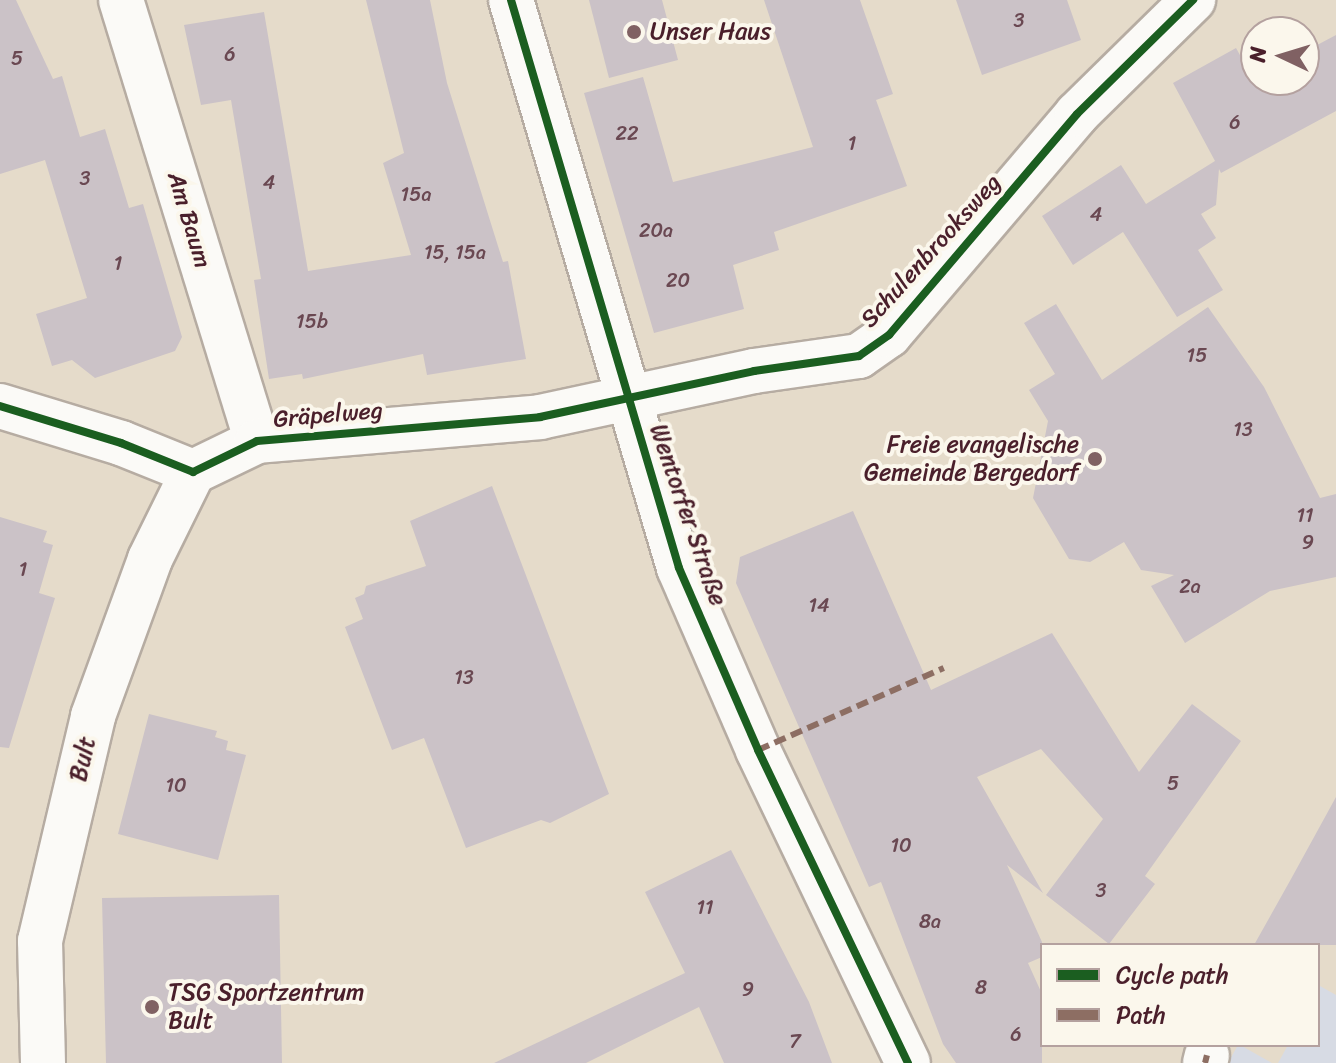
<!DOCTYPE html>
<meta charset="utf-8">
<style>
body{margin:0}
#map{position:relative;width:1336px;height:1063px;overflow:hidden;background:#e5dbca;font-family:Sriracha,sans-serif}
div>[style]{position:absolute}
.built>*{inset:0;background:#d7dbe4}
.building>*{inset:0;background:#cbc2c7}
.roads{filter:drop-shadow(2px 0 #b6aca2) drop-shadow(-2px 0 #b6aca2) drop-shadow(0 2px #b6aca2) drop-shadow(0 -2px #b6aca2)}
.minor>*{height:44px;margin:-22px;padding:0 22px;transform-origin:22px;border-radius:22px;background:#fbfaf7}
.primary>*{height:44px;margin:-22px;padding:0 22px;transform-origin:22px;border-radius:22px;background:#fbfaf7}
.quiet>*{height:6px;margin-top:-3px;transform-origin:0;background:repeating-linear-gradient(90deg,#8d6e63 0 12px,transparent 0 18px)}
.cycleway>*{height:8px;margin:-4px;padding:0 4px;transform-origin:4px;border-radius:4px;background:#1b5e20}
.dots>*{width:22px;height:22px;translate:-50% -50%;box-sizing:border-box;border:4px solid #fbf7ec;border-radius:50%}
span{translate:-50% -50%;white-space:nowrap;text-align:center;line-height:1.15;-webkit-text-stroke:8px #fbf7ec;paint-order:stroke}
.number-label{font-size:20px;color:#6a4852}
.number-label span{-webkit-text-stroke-width:0}
.poi-label{font-size:24px;color:#4a1f2b}
.left{translate:0 -50%;text-align:left}
.right{translate:-100% -50%;text-align:right}
.street-label{font-size:24px;color:#4a1f2b}
.legend{position:absolute;left:1040px;top:943px;width:280px;height:104px;box-sizing:border-box;background:#fbf7ec;border:2px solid #b4a19f;margin:0;padding:10px 14px;list-style:none;font-size:24px;color:#4a1f2b}
.legend li{display:flex;align-items:center;gap:16px;height:40px}
.legend b{width:40px;border:2px solid #b4a19f}
.north{position:absolute;left:1240px;top:16px;width:80px;height:80px;box-sizing:border-box;background:#fbf7ec;border:2px solid #b4a19f;border-radius:50%;rotate:274deg;font-size:22px;font-weight:700;line-height:32px;text-align:center;color:#4a1f2b}
.north::after{content:'';display:block;margin:auto;width:28px;height:36px;background:#806163;clip-path:polygon(50% 0,100% 100%,50% 72%,0 100%)}
</style>
<div id="map">
<div class="built">
<div style="clip-path:polygon(1320px 986px,1336px 995px,1336px 1063px,1278px 1063px,1288px 1045px,1318px 1045px)"></div>
<div style="clip-path:polygon(1238px 1045px,1240px 1045px,1272px 1063px,1228px 1063px)"></div>
</div>
<div class="building">
<div style="clip-path:polygon(0 0,16px 0,53px 79px,62px 76px,80px 137px,105px 129px,129px 208px,143px 204px,182px 337px,175px 351px,95px 378px,72px 360px,52px 366px,36px 314px,87px 298px,45px 160px,0 174px)"></div>
<div style="clip-path:polygon(366px 0,430px 0,447px 83px,503px 262px,508px 261px,526px 359px,427px 375px,423px 354px,303px 379px,302px 374px,269px 379px,254px 280px,261px 279px,231px 100px,201px 105px,184px 25px,264px 12px,308px 271px,411px 255px,383px 163px,404px 153px)"></div>
<div style="clip-path:polygon(589px 0,662px 0,678px 60px,609px 78px)"></div>
<div style="clip-path:polygon(764px 0,860px 0,893px 94px,876px 100px,907px 186px,774px 232px,779px 250px,733px 265px,744px 309px,654px 333px,584px 93px,643px 77px,673px 182px,813px 147px)"></div>
<div style="clip-path:polygon(956px 0,1067px 0,1081px 40px,982px 75px)"></div>
<div style="clip-path:polygon(1336px 35px,1336px 111px,1221px 173px,1219px 169px,1216px 205px,1201px 214px,1216px 238px,1198px 250px,1223px 290px,1177px 317px,1123px 232px,1073px 265px,1042px 216px,1121px 165px,1146px 204px,1215px 161px,1173px 83px,1236px 48px,1254px 80px,1304px 80px,1304px 52px)"></div>
<div style="clip-path:polygon(1056px 304px,1102px 380px,1208px 307px,1264px 387px,1320px 498px,1336px 494px,1336px 577px,1270px 591px,1185px 643px,1151px 586px,1174px 575px,1141px 570px,1124px 542px,1090px 562px,1069px 559px,1033px 498px,1048px 421px,1029px 390px,1055px 374px,1024px 323px)"></div>
<div style="clip-path:polygon(492px 486px,609px 794px,550px 823px,541px 820px,466px 848px,424px 738px,392px 750px,345px 627px,363px 619px,355px 598px,364px 594px,366px 586px,426px 566px,410px 521px)"></div>
<div style="clip-path:polygon(853px 511px,931px 690px,1052px 633px,1139px 772px,1192px 704px,1241px 741px,1145px 876px,1155px 884px,1109px 944px,1046px 895px,1103px 819px,1041px 749px,977px 777px,1043px 893px,1007px 865px,1042px 942px,1042px 957px,1028px 963px,1042px 994px,1042px 1063px,956px 1063px,943px 1044px,881px 882px,869px 887px,736px 583px,740px 557px)"></div>
<div style="clip-path:polygon(0 517px,47px 531px,43px 542px,53px 545px,39px 593px,55px 598px,9px 748px,0 747px)"></div>
<div style="clip-path:polygon(149px 714px,217px 731px,215px 737px,228px 741px,226px 750px,246px 755px,218px 860px,118px 834px)"></div>
<div style="clip-path:polygon(1336px 797px,1336px 945px,1254px 945px,1291px 879px)"></div>
<div style="clip-path:polygon(731px 850px,809px 1002px,832px 1063px,724px 1063px,699px 1007px,586px 1063px,494px 1063px,685px 973px,645px 892px)"></div>
<div style="clip-path:polygon(279px 895px,282px 1063px,106px 1063px,102px 898px)"></div>
</div>
<div class="roads">
<div class="minor">
<div style="left:121px;top:0;width:461px;rotate:72.9deg"></div>
<div style="left:0;top:406px;width:127px;rotate:17deg"></div>
<div style="left:121px;top:443px;width:78px;rotate:21.9deg"></div>
<div style="left:193px;top:472px;width:71px;rotate:-25.8deg"></div>
<div style="left:257px;top:441px;width:284px;rotate:-4.8deg"></div>
<div style="left:540px;top:417px;width:219px;rotate:-12.1deg"></div>
<div style="left:754px;top:371px;width:106px;rotate:-8.1deg"></div>
<div style="left:859px;top:356px;width:37px;rotate:-35deg"></div>
<div style="left:889px;top:335px;width:290px;rotate:-49.6deg"></div>
<div style="left:1077px;top:114px;width:163px;rotate:-44.5deg"></div>
<div style="left:43px;top:1063px;width:122px;rotate:-91.4deg"></div>
<div style="left:40px;top:941px;width:231px;rotate:-76.7deg"></div>
<div style="left:93px;top:716px;width:167px;rotate:-70deg"></div>
<div style="left:150px;top:559px;width:97px;rotate:-63.7deg"></div>
<div style="left:1205px;top:1063px;width:8px;rotate:-76deg"></div>
</div>
<div class="primary">
<div style="left:511px;top:0;width:592px;rotate:73.52deg"></div>
<div style="left:679px;top:568px;width:198px;rotate:66.5deg"></div>
<div style="left:758px;top:750px;width:347px;rotate:64.4deg"></div>
</div>
</div>
<div class="quiet">
<div style="left:758px;top:750px;width:203px;rotate:-23.8deg"></div>
<div style="left:1205px;top:1063px;width:8px;rotate:-76deg"></div>
</div>
<div class="cycleway">
<div style="left:511px;top:0;width:592px;rotate:73.52deg"></div>
<div style="left:679px;top:568px;width:198px;rotate:66.5deg"></div>
<div style="left:758px;top:750px;width:347px;rotate:64.4deg"></div>
<div style="left:0;top:406px;width:127px;rotate:17deg"></div>
<div style="left:121px;top:443px;width:78px;rotate:21.9deg"></div>
<div style="left:193px;top:472px;width:71px;rotate:-25.8deg"></div>
<div style="left:257px;top:441px;width:284px;rotate:-4.8deg"></div>
<div style="left:540px;top:417px;width:219px;rotate:-12.1deg"></div>
<div style="left:754px;top:371px;width:106px;rotate:-8.1deg"></div>
<div style="left:859px;top:356px;width:37px;rotate:-35deg"></div>
<div style="left:889px;top:335px;width:290px;rotate:-49.6deg"></div>
<div style="left:1077px;top:114px;width:163px;rotate:-44.5deg"></div>
</div>
<div class="dots">
<div style="left:634px;top:32px;background:#806163"></div>
<div style="left:1095px;top:459px;background:#806163"></div>
<div style="left:152px;top:1007px;background:#806163"></div>
</div>
<div class="number-label">
<span style="left:1019px;top:20px">3</span>
<span style="left:230px;top:54px">6</span>
<span style="left:17px;top:58px">5</span>
<span style="left:1235px;top:122px">6</span>
<span style="left:627px;top:133px">22</span>
<span style="left:852px;top:143px">1</span>
<span style="left:85px;top:178px">3</span>
<span style="left:269px;top:182px">4</span>
<span style="left:416px;top:194px">15a</span>
<span style="left:1096px;top:214px">4</span>
<span style="left:656px;top:230px">20a</span>
<span style="left:455px;top:252px">15, 15a</span>
<span style="left:118px;top:263px">1</span>
<span style="left:678px;top:280px">20</span>
<span style="left:312px;top:321px">15b</span>
<span style="left:1197px;top:355px">15</span>
<span style="left:1243px;top:429px">13</span>
<span style="left:1305px;top:515px">11</span>
<span style="left:1308px;top:542px">9</span>
<span style="left:23px;top:569px">1</span>
<span style="left:1190px;top:586px">2a</span>
<span style="left:819px;top:605px">14</span>
<span style="left:464px;top:677px">13</span>
<span style="left:1173px;top:783px">5</span>
<span style="left:176px;top:785px">10</span>
<span style="left:901px;top:845px">10</span>
<span style="left:1101px;top:890px">3</span>
<span style="left:705px;top:907px">11</span>
<span style="left:930px;top:921px">8a</span>
<span style="left:981px;top:987px">8</span>
<span style="left:748px;top:989px">9</span>
<span style="left:1016px;top:1034px">6</span>
<span style="left:795px;top:1041px">7</span>
</div>
<div class="poi-label">
<span class="left" style="left:650px;top:32px">Unser Haus</span>
<span class="right" style="left:1079px;top:459px">Freie evangelische<br>Gemeinde Bergedorf</span>
<span class="left" style="left:168px;top:1007px">TSG Sportzentrum<br>Bult</span>
</div>
<div class="street-label">
<span style="left:189px;top:220px;rotate:73deg">Am Baum</span>
<span style="left:931px;top:251px;rotate:-48deg">Schulenbrooksweg</span>
<span style="left:328px;top:415px;rotate:-5deg">Gräpelweg</span>
<span style="left:688px;top:515px;rotate:71deg">Wentorfer Straße</span>
<span style="left:83px;top:759px;rotate:-77deg">Bult</span>
</div>
<ul class="legend">
<li><b style="height:10px;background:#1b5e20"></b>Cycle path</li>
<li><b style="height:10px;background:#8d6e63"></b>Path</li>
</ul>
<div class="north">N</div>
</div>
